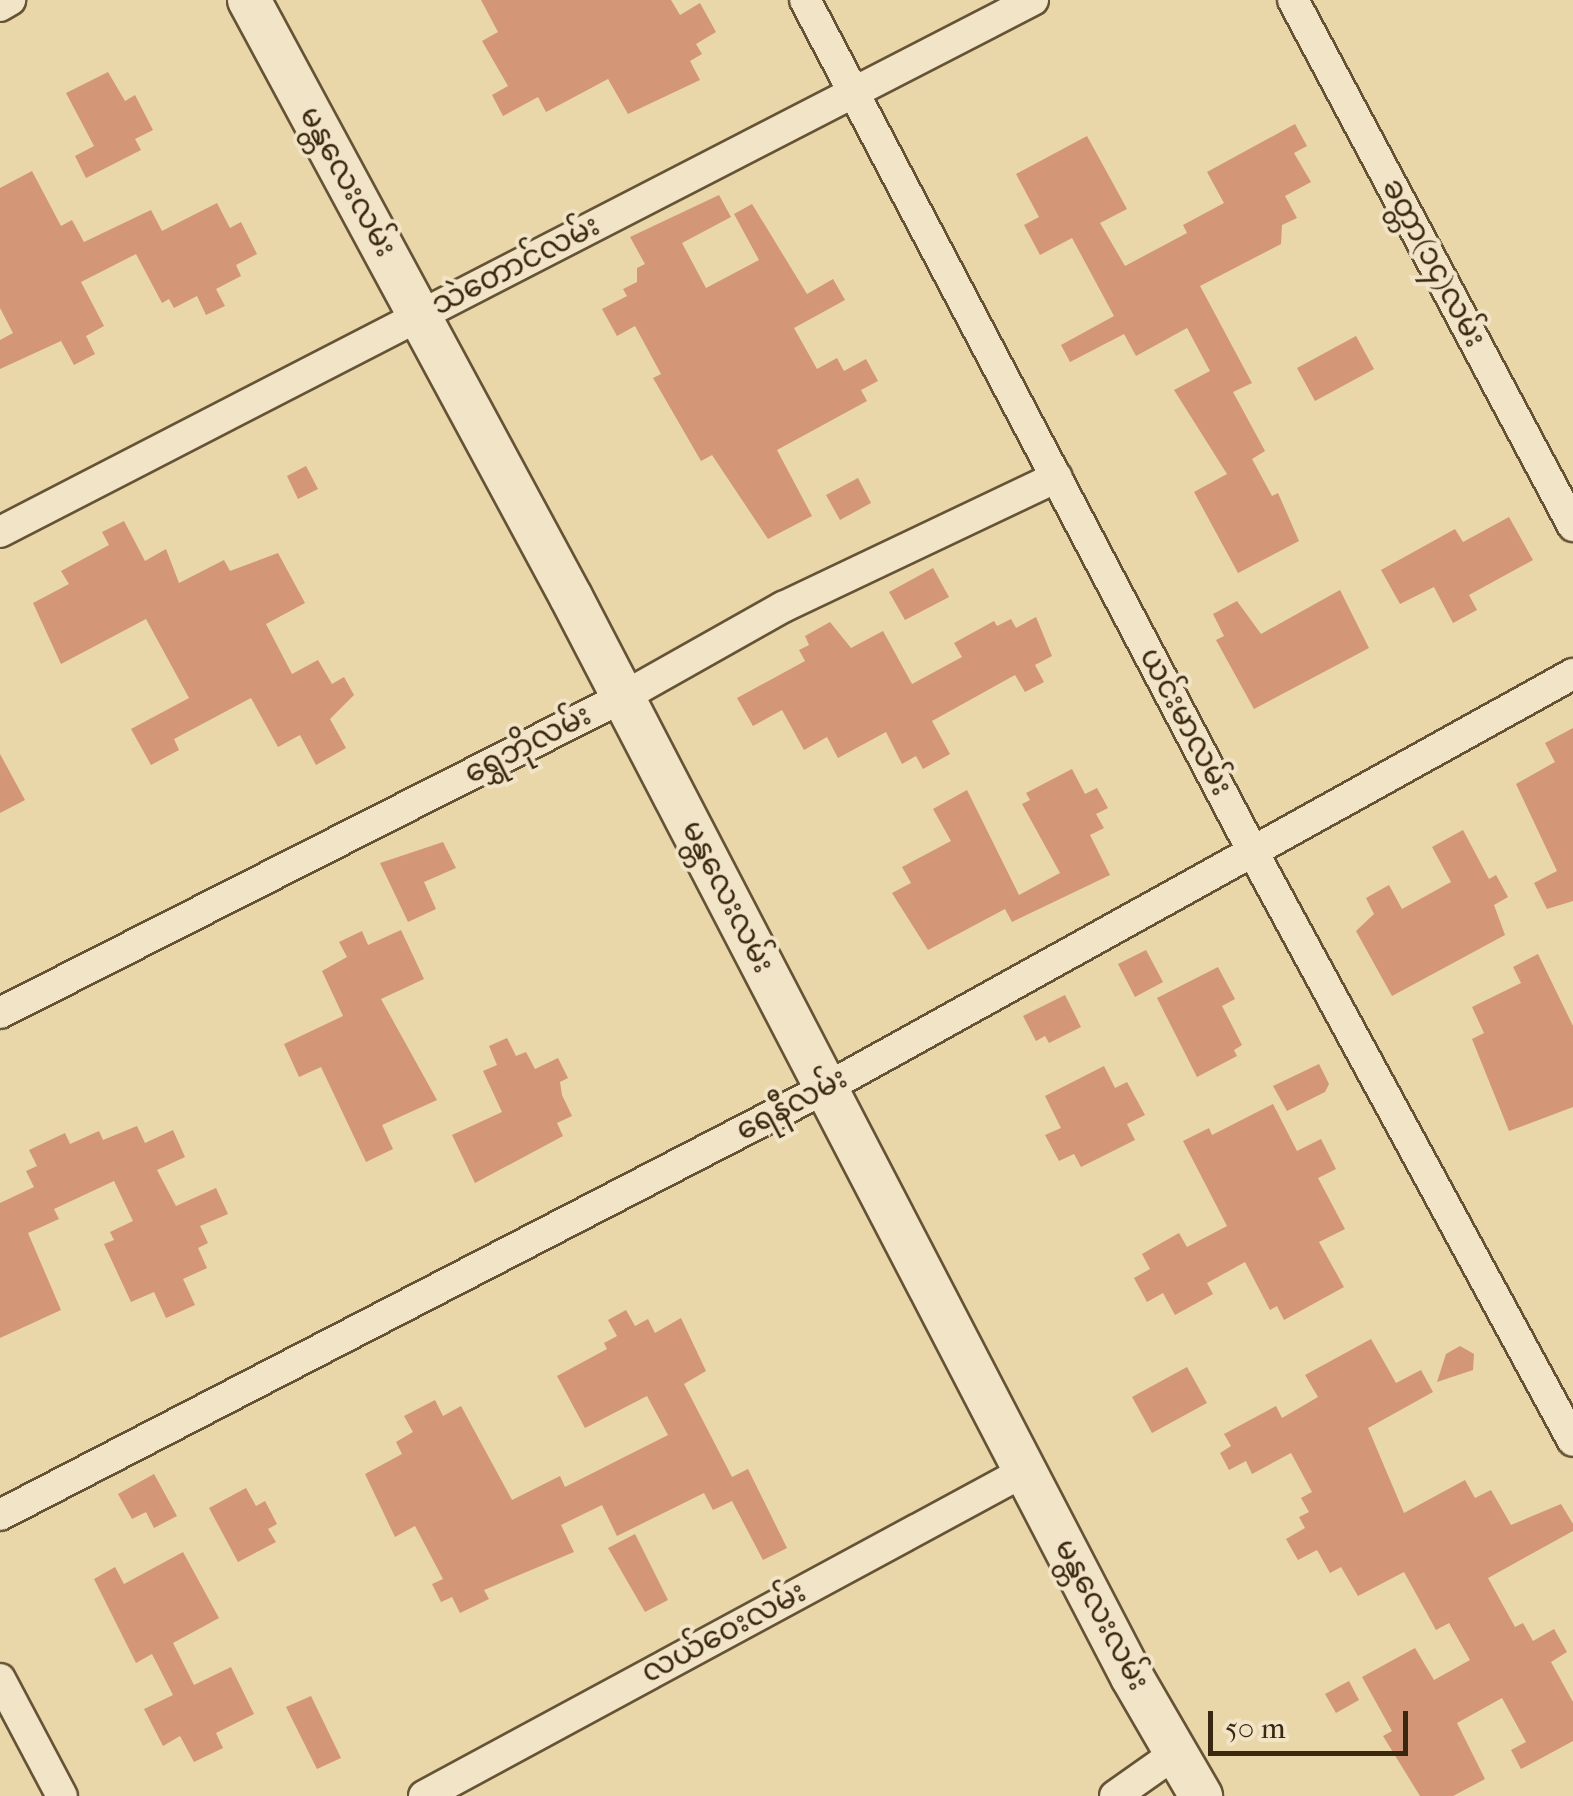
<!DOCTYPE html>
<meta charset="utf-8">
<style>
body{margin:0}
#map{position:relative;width:1573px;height:1796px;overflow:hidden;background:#e9d6a9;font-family:"IM FELL French Canon","Noto Sans Myanmar",serif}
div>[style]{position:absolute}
.building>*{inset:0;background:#d39777}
.roads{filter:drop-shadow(2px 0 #665336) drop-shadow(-2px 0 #665336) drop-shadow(0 2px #665336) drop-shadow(0 -2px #665336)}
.street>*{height:30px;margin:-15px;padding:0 15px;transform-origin:15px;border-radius:15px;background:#f1e4c7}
.secondary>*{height:42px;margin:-21px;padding:0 21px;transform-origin:21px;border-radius:21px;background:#f1e4c7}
span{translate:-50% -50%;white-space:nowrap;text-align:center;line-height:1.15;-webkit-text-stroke:8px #f1e4c7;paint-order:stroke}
.street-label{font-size:30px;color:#3a270f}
.scale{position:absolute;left:1208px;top:1711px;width:200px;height:45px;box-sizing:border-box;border:5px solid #3a270f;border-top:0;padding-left:12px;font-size:30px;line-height:35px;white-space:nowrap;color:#3a270f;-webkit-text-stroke:8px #f1e4c7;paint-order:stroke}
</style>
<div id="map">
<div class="building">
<div style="clip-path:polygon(481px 0,671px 0,680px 15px,700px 3px,716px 32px,696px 44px,702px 54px,690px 61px,700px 80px,628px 114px,608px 79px,546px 112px,538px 97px,503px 116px,492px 95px,508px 86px,482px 41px,498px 32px)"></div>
<div style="clip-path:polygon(108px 72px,125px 101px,135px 95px,153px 130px,135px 139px,141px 150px,86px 178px,75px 156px,94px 146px,66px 93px)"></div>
<div style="clip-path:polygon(1295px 124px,1307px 146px,1294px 153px,1311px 182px,1285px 196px,1297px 218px,1282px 225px,1281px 244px,1200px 286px,1252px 383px,1233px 392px,1265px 451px,1252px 459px,1272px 496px,1278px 493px,1299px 541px,1238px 573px,1194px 492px,1227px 474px,1174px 390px,1210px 371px,1187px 328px,1136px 356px,1124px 334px,1070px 362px,1061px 345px,1114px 316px,1072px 238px,1040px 255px,1024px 225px,1039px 217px,1016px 174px,1087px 136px,1127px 209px,1100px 223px,1125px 266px,1187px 233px,1183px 225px,1224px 203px,1207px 172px)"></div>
<div style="clip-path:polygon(32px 171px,61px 226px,72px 220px,84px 242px,151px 210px,162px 231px,217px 203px,230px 228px,241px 222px,257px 254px,236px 265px,241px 276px,216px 289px,225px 306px,206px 315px,197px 296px,174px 308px,169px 299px,162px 303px,136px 254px,81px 282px,104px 326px,86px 336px,95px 354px,74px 365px,61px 341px,0 369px,0 340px,13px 333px,0 308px,0 188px)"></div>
<div style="clip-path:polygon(719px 195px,731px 217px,682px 243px,706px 288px,759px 260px,734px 214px,752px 204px,807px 294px,833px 279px,845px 300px,794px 328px,817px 369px,837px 358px,844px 371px,866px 359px,878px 381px,861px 390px,867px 401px,777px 450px,812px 516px,768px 539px,712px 455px,701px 461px,653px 378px,661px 374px,635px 326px,617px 336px,602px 309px,627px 296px,623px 289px,637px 282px,637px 268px,645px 264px,630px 237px)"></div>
<div style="clip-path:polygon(1356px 336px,1374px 369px,1315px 401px,1297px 368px)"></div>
<div style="clip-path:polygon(306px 466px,318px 489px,298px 499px,287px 476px)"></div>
<div style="clip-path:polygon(858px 478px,871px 503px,840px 520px,826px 495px)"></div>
<div style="clip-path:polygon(1509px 517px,1533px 560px,1469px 595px,1477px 610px,1453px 623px,1434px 587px,1400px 604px,1381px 570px,1455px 529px,1463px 542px)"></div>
<div style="clip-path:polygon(124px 521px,145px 561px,166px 549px,179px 583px,224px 560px,230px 571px,278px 553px,305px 603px,266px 624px,292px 674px,318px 660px,332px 684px,344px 677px,354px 695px,330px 719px,346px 748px,316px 765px,300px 735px,278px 747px,251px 698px,174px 739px,179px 750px,151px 765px,131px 729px,189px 698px,146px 619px,61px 664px,33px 603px,69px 584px,61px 571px,109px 545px,102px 532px)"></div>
<div style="clip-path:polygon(933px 568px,949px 597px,905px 620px,889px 592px)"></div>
<div style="clip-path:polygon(1340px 590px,1369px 648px,1254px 709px,1216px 640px,1224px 636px,1213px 614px,1237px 601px,1261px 634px)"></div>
<div style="clip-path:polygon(1036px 617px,1052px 656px,1035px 665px,1044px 682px,1025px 692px,1015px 675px,932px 721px,950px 754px,923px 769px,916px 756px,902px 764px,886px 732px,838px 758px,827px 737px,804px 750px,782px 710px,753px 726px,737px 698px,805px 661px,799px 650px,809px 645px,805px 636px,830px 622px,851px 648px,883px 631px,912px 684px,962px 657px,954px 643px,994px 621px,997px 626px,1011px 619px,1016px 628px)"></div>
<div style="clip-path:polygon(1573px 728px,1573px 901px,1547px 909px,1534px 883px,1557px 871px,1516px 784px,1555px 762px,1545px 743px)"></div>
<div style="clip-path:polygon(0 754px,25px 800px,0 813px)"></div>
<div style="clip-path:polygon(1072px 769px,1085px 794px,1097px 788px,1108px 808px,1096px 814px,1104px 828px,1090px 835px,1110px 875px,1012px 922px,1005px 909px,928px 950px,892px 893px,911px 883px,902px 867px,951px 841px,933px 809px,967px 790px,1019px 895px,1060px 873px,1022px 804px,1030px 800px,1026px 793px)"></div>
<div style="clip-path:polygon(1463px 830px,1489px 879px,1496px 875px,1508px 897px,1494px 905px,1505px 935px,1392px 996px,1356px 931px,1374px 914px,1366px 898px,1389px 885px,1402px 909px,1451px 882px,1432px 847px)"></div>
<div style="clip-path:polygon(443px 842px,456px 868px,424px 882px,436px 909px,408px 922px,380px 863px)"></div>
<div style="clip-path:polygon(401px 930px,424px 979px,381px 999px,437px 1100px,382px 1125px,393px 1149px,366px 1162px,321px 1067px,299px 1077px,284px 1044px,343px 1016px,322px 971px,347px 957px,339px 942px,362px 931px,368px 945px)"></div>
<div style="clip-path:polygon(1146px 950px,1163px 982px,1135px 997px,1118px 964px)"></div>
<div style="clip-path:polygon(1538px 954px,1573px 1026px,1573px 1107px,1509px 1131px,1472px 1039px,1484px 1033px,1472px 1007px,1521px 983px,1513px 967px)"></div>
<div style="clip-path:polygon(1218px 967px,1235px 999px,1222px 1006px,1242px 1045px,1234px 1050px,1237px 1056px,1197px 1077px,1157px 998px)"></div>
<div style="clip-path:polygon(1065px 995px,1081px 1027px,1049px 1043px,1045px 1036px,1036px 1041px,1023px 1016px)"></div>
<div style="clip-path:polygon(507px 1038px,516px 1056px,526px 1052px,535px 1069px,558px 1058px,568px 1078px,560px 1082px,562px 1095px,572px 1116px,557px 1123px,563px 1136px,475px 1183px,452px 1135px,502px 1112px,483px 1071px,497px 1065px,489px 1046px)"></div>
<div style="clip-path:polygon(1319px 1064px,1329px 1084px,1325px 1092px,1287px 1111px,1273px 1086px)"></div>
<div style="clip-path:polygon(1104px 1066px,1115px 1088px,1127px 1082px,1145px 1115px,1127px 1124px,1135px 1140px,1081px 1167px,1074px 1154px,1059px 1161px,1045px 1135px,1061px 1128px,1045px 1096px)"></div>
<div style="clip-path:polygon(1273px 1104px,1297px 1151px,1321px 1139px,1336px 1169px,1318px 1178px,1345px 1229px,1319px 1242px,1344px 1287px,1284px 1320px,1277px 1306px,1270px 1310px,1245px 1262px,1207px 1283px,1213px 1294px,1175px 1315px,1163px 1293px,1147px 1302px,1134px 1278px,1150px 1269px,1142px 1254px,1179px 1233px,1187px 1247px,1227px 1226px,1183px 1141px,1209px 1128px,1212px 1135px)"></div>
<div style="clip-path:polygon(137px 1126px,145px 1143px,173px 1130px,185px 1157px,157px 1170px,176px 1206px,216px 1188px,228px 1214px,200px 1226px,208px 1243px,198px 1248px,207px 1268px,183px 1279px,195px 1305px,166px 1318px,154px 1292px,131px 1302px,104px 1244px,114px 1240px,110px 1232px,133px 1221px,114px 1181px,54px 1209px,59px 1219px,28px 1233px,61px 1310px,0 1338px,0 1203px,34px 1187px,26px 1171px,37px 1166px,29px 1150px,65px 1133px,70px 1144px,99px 1131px,103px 1140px)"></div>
<div style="clip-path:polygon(626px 1310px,635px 1326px,648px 1319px,655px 1333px,681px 1318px,706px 1371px,684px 1384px,732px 1477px,748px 1469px,787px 1548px,763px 1560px,732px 1501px,713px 1510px,704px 1493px,617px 1536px,602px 1505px,561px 1525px,574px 1552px,484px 1590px,489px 1599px,460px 1613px,452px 1597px,441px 1602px,432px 1584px,443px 1579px,415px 1526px,395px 1537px,365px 1474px,402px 1454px,396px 1442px,413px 1432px,404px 1416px,435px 1400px,443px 1416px,461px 1406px,512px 1500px,560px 1476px,565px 1487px,668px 1435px,647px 1396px,585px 1428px,557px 1376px,607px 1349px,604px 1343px,617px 1336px,608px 1320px)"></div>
<div style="clip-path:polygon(1371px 1339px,1396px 1383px,1421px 1370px,1433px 1392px,1368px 1428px,1404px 1513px,1465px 1480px,1475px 1498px,1491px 1490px,1511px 1525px,1561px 1504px,1573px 1524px,1573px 1531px,1488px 1578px,1515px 1627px,1523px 1623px,1533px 1641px,1554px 1629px,1567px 1652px,1551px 1662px,1573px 1702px,1573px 1741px,1521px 1769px,1511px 1750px,1526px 1742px,1502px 1698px,1457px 1723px,1485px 1779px,1453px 1796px,1420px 1796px,1383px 1736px,1392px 1731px,1362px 1677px,1415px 1648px,1434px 1680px,1470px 1660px,1449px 1623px,1436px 1630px,1404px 1572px,1358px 1596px,1341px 1567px,1330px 1573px,1317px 1550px,1298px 1560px,1286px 1539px,1305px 1528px,1299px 1517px,1309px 1512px,1301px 1498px,1312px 1492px,1291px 1453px,1252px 1474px,1246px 1461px,1229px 1470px,1220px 1453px,1231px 1446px,1224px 1434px,1276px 1406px,1282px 1418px,1318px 1397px,1305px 1375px)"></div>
<div style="clip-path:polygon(1460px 1346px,1474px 1354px,1473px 1370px,1437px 1382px,1446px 1354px)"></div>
<div style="clip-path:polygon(1187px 1367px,1207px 1403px,1152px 1433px,1132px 1397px)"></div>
<div style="clip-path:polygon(154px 1474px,177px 1516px,154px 1528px,146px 1512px,132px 1519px,118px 1494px)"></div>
<div style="clip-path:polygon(246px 1488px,256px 1506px,265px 1501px,277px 1524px,268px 1529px,276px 1542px,238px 1562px,209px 1508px)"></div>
<div style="clip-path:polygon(635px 1534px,668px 1600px,645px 1612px,608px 1548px)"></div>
<div style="clip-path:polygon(183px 1552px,219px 1618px,173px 1643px,194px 1685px,231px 1667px,254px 1714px,216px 1733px,223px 1748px,194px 1762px,180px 1736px,163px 1746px,144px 1709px,173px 1695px,152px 1654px,136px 1663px,94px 1579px,115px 1567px,124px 1584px)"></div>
<div style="clip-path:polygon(1349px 1681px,1359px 1700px,1336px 1713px,1325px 1694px)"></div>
<div style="clip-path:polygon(311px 1696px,341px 1758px,317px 1769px,286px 1707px)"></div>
</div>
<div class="roads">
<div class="street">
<div style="left:805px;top:0;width:963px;rotate:62.26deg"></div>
<div style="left:1253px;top:852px;width:670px;rotate:61.49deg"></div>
<div style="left:1293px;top:0;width:596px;rotate:61.97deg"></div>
<div style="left:0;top:6px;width:12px;rotate:-31deg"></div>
<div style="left:0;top:532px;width:1162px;rotate:-27.25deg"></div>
<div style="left:0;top:1013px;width:699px;rotate:-26.9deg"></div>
<div style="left:623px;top:697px;width:184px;rotate:-29.4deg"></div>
<div style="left:783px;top:607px;width:303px;rotate:-25.4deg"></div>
<div style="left:0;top:1515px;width:930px;rotate:-27.34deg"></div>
<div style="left:826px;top:1088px;width:854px;rotate:-29deg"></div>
<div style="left:0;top:1679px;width:132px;rotate:62.1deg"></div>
<div style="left:424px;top:1796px;width:683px;rotate:-28.4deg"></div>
<div style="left:1115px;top:1796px;width:75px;rotate:-35.2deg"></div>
</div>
<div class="secondary">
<div style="left:249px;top:0;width:678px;rotate:61.66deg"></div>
<div style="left:571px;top:597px;width:1217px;rotate:62.55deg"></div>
<div style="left:1132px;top:1677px;width:138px;rotate:59.9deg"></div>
</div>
</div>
<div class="street-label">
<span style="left:347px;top:182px;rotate:61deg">မန္တလေးလမ်း</span>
<span style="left:1433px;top:263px;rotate:62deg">ခတ္တာ(၁၄)လမ်း</span>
<span style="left:516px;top:266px;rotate:-27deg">သဲတောင်လမ်း</span>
<span style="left:1185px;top:722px;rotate:62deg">ယင်းမာလမ်း</span>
<span style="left:528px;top:745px;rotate:-27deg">ရွှေဘိုလမ်း</span>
<span style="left:727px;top:897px;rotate:63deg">မန္တလေးလမ်း</span>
<span style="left:792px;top:1105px;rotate:-28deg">ရေနီလမ်း</span>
<span style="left:1101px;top:1615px;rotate:62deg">မန္တလေးလမ်း</span>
<span style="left:724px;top:1633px;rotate:-28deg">လယ်ဝေးလမ်း</span>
</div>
<div class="scale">50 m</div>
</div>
